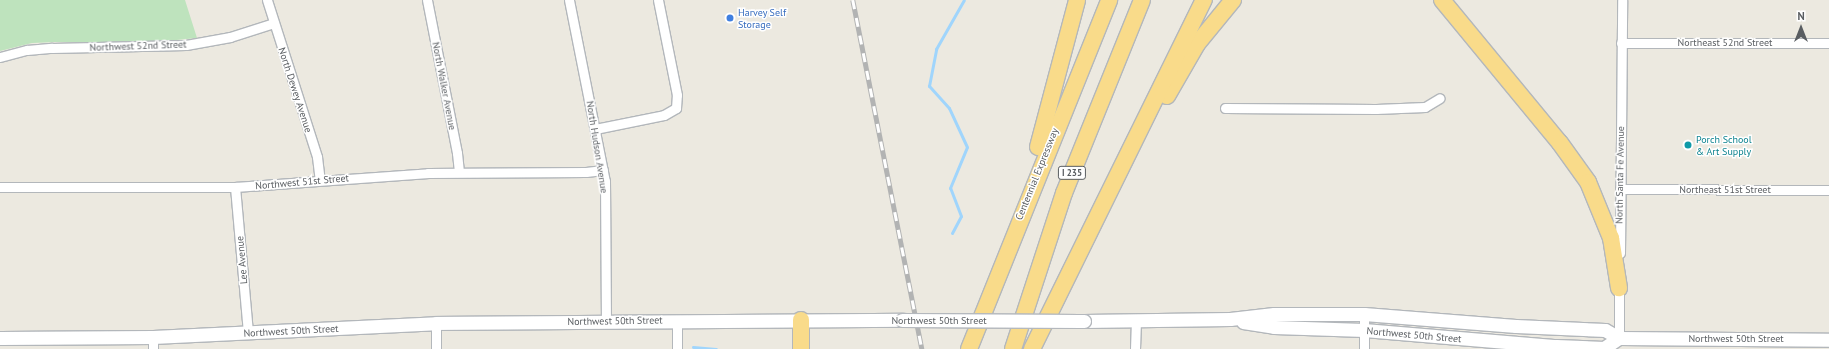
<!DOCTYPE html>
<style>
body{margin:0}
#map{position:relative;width:1829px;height:349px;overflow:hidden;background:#ece9e0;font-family:"PT Sans",sans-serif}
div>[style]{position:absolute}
.green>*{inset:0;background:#bee3bd}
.stream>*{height:3px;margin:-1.5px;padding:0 1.5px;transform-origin:1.5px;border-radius:1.5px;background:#a0d5fc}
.roads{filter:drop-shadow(1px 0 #b3b7bb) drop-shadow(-1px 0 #b3b7bb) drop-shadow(0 1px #b3b7bb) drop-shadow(0 -1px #b3b7bb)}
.minor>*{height:9px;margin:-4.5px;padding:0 4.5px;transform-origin:4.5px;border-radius:4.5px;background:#fff}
.secondary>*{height:13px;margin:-6.5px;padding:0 6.5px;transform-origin:6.5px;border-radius:6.5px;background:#fff}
.motorway>*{height:16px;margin:-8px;padding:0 8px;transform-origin:8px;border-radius:8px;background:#f9db8a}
.rail>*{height:4.5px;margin-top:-2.25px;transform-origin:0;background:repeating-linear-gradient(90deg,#fff 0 9px,#b2b3b3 0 18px);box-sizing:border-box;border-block:1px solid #b2b3b3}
.bridges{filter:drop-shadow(1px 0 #b4b8bd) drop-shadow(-1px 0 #b4b8bd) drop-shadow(0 1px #b4b8bd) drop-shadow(0 -1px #b4b8bd)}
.secondary-bridge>*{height:13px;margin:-6.5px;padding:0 6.5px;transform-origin:6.5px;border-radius:6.5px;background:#fff}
.dots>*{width:11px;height:11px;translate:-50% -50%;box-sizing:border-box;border:2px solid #fff;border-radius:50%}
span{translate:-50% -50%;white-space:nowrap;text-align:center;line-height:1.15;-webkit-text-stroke:3px #fff;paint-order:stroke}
.shield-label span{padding:1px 3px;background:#fff;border:1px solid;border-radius:3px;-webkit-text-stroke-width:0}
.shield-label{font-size:9px;color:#595d61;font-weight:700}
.shop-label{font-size:10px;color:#366cbe}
.left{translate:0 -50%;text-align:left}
.street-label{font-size:10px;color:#595d61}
.culture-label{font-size:10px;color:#0d838f}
.north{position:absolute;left:1781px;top:8px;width:40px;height:40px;-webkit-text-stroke:3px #fff;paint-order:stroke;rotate:0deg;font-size:11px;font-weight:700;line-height:16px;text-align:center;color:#595d61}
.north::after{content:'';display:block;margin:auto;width:14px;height:18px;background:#595d61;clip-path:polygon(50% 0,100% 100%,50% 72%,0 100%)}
</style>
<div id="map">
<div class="green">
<div style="clip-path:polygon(0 0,185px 0,197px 38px,156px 42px,55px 42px,32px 43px,0 51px)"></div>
</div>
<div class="stream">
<div style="left:952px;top:233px;width:19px;rotate:-62deg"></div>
<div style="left:961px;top:216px;width:30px;rotate:-111deg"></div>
<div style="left:950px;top:188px;width:44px;rotate:-67.5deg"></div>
<div style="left:967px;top:147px;width:43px;rotate:-114.8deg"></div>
<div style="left:949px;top:108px;width:30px;rotate:-132deg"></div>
<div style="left:929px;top:86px;width:38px;rotate:-79deg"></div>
<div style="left:936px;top:49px;width:56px;rotate:-60.3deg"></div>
<div style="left:693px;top:347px;width:23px;rotate:5deg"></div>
</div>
<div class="roads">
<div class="minor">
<div style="left:267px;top:0;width:165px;rotate:72.3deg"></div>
<div style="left:317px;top:157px;width:23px;rotate:83deg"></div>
<div style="left:427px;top:0;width:156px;rotate:78.9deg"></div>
<div style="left:457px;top:153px;width:19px;rotate:84deg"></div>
<div style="left:569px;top:0;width:185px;rotate:78.8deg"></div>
<div style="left:605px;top:181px;width:139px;rotate:89.6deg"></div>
<div style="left:1621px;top:43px;width:208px"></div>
<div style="left:0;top:57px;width:28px;rotate:-15deg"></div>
<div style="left:27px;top:50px;width:25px;rotate:-5deg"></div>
<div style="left:52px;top:48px;width:134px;rotate:-1.3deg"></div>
<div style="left:186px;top:45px;width:45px;rotate:-10.3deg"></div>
<div style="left:230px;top:37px;width:46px;rotate:-17.7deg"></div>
<div style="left:1225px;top:108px;width:151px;rotate:0.4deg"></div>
<div style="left:1376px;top:109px;width:49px;rotate:-2.3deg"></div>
<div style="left:1425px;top:107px;width:17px;rotate:-31deg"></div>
<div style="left:595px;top:129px;width:70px;rotate:-11.5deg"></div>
<div style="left:664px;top:115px;width:14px;rotate:-30deg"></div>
<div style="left:676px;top:108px;width:13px;rotate:-86deg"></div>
<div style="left:677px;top:95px;width:97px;rotate:-101.3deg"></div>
<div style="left:0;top:187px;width:235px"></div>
<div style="left:235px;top:187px;width:194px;rotate:-4.1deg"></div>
<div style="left:428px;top:173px;width:158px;rotate:-0.4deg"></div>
<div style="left:586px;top:172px;width:17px;rotate:-7deg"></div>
<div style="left:235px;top:187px;width:147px;rotate:84.9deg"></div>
<div style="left:1620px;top:189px;width:209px;rotate:0.3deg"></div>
<div style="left:1620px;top:253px;width:253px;rotate:-89.5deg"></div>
<div style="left:436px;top:323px;width:26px;rotate:90deg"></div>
<div style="left:1619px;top:338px;width:54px;rotate:-90deg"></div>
<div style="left:153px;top:349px;width:12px;rotate:-90deg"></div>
<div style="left:677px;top:349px;width:29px;rotate:-90deg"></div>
<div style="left:1135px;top:349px;width:28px;rotate:-88deg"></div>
<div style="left:1364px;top:349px;width:35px;rotate:-90deg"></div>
</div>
<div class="secondary">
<div style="left:1084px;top:321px;width:146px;rotate:-0.8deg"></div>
<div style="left:1230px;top:319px;width:44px;rotate:-6.5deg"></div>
<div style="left:1274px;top:314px;width:90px"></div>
<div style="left:1364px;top:314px;width:152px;rotate:4.5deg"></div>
<div style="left:1516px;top:326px;width:89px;rotate:2.6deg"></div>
<div style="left:1605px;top:330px;width:16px;rotate:30deg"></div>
<div style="left:1619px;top:338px;width:210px;rotate:0.5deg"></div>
<div style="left:1243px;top:322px;width:31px;rotate:9deg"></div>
<div style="left:1274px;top:327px;width:90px;rotate:1.9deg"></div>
<div style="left:1364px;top:330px;width:193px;rotate:4.8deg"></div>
<div style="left:1556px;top:346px;width:48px;rotate:2.4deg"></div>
<div style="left:1604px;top:348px;width:18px;rotate:-34deg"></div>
<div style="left:0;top:338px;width:153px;rotate:-0.4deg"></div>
<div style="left:153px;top:337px;width:283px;rotate:-2.8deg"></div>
<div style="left:436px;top:323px;width:466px;rotate:-0.4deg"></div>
</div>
<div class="motorway">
<div style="left:1442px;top:0;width:185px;rotate:50.5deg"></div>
<div style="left:1560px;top:143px;width:48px;rotate:54.3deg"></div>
<div style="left:1588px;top:182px;width:61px;rotate:67.7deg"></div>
<div style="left:1611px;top:238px;width:51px;rotate:80.9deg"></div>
<div style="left:1167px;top:96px;width:60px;rotate:-60deg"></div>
<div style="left:1197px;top:44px;width:57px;rotate:-50.7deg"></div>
<div style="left:1038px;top:147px;width:152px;rotate:-75.1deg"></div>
<div style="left:801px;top:349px;width:29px;rotate:-90deg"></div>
<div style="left:969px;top:349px;width:376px;rotate:-68.1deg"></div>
<div style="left:1013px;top:349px;width:164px;rotate:-71.9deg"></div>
<div style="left:1064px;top:193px;width:208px;rotate:-68deg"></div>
<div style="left:1032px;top:349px;width:389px;rotate:-63.8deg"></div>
</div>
</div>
<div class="rail">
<div style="left:853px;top:0;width:356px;rotate:78.8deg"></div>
</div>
<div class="bridges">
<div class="secondary-bridge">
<div style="left:902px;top:320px;width:182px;rotate:0.3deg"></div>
</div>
</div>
<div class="dots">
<div style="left:730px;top:18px;background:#3f7fe0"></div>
<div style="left:1688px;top:145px;background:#0f9aa8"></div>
</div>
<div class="shield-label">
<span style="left:1072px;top:173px">I 235</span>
</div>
<div class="shop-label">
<span class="left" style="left:738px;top:18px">Harvey Self<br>Storage</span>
</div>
<div class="street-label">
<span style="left:1725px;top:43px">Northeast 52nd Street</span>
<span style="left:138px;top:46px;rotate:-2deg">Northwest 52nd Street</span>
<span style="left:444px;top:86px;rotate:79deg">North Walker Avenue</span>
<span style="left:295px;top:90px;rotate:72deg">North Dewey Avenue</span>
<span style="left:597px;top:147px;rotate:81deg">North Hudson Avenue</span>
<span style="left:1037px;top:174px;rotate:-68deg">Centennial Expressway</span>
<span style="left:1620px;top:175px;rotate:-89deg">North Santa Fe Avenue</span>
<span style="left:302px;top:182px;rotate:-5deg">Northwest 51st Street</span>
<span style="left:1725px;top:190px">Northeast 51st Street</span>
<span style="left:242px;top:260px;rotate:-95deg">Lee Avenue</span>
<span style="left:615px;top:321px;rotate:-1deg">Northwest 50th Street</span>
<span style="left:939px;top:321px">Northwest 50th Street</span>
<span style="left:291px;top:331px;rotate:-3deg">Northwest 50th Street</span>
<span style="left:1414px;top:335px;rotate:5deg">Northwest 50th Street</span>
<span style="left:1736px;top:339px">Northwest 50th Street</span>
</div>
<div class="culture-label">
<span class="left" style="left:1696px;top:145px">Porch School<br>&amp; Art Supply</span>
</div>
<div class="north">N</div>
</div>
